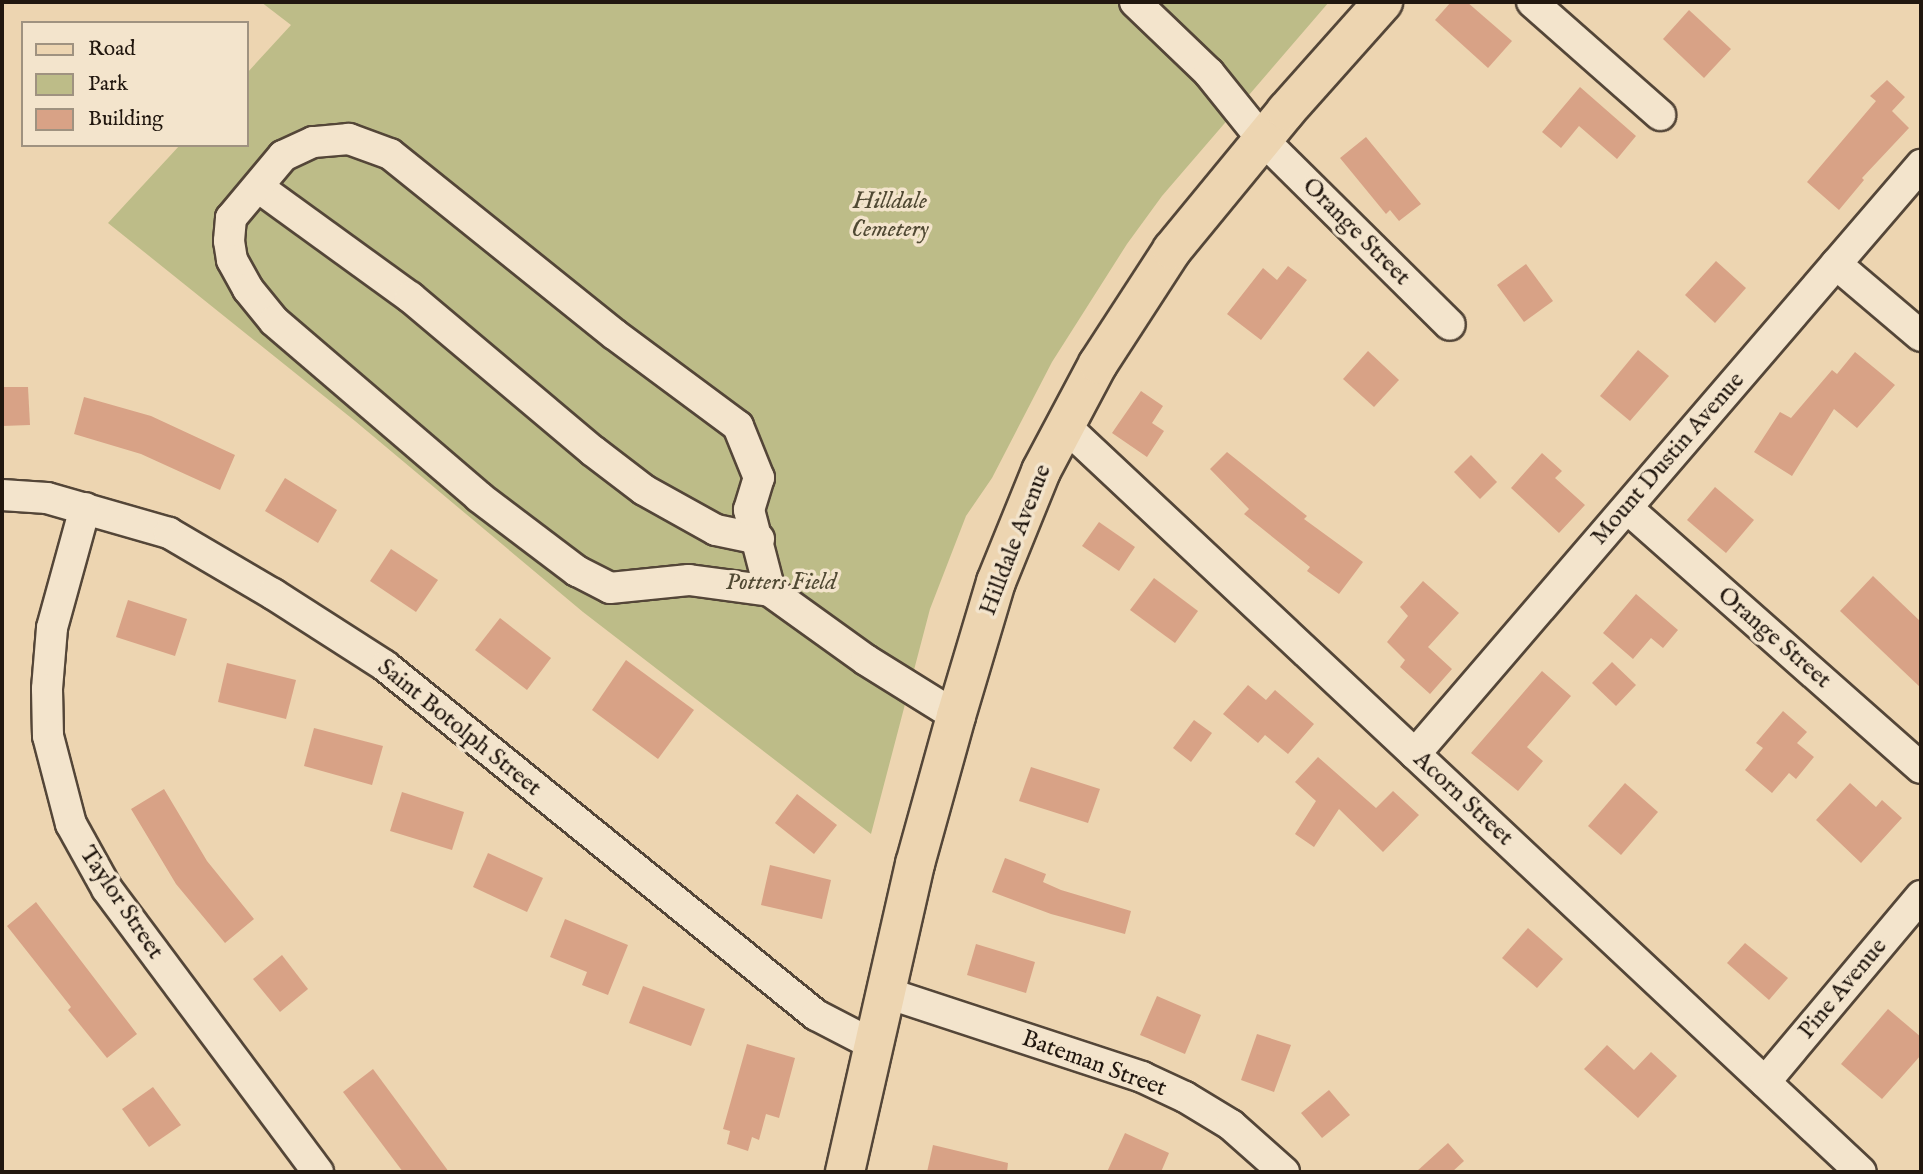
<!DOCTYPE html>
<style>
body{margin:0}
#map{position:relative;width:1923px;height:1174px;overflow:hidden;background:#edd5b1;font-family:"IM FELL English",serif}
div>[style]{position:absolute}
.green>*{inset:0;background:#bdbc88}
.building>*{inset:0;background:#d8a286}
.roads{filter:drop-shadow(2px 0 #544638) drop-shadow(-2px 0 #544638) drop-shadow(0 2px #544638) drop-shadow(0 -2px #544638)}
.minor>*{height:30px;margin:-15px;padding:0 15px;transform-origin:15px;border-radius:15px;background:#f3e4cc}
.major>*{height:38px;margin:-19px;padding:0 19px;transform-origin:19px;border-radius:19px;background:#edd5b1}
span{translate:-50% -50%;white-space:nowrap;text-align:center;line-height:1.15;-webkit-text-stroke:7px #f3e4cc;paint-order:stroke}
.park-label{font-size:24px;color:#504933;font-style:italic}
.street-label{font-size:24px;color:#21170f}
.frame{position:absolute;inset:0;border:4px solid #21170f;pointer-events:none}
.legend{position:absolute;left:21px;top:21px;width:228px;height:126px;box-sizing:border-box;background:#f3e4cc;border:2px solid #9f9280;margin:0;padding:9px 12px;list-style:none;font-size:21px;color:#21170f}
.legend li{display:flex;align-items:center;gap:14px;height:35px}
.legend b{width:35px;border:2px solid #9f9280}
</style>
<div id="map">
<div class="green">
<div style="clip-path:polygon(261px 2px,1329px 2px,1162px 196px,1127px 244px,1052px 362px,992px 478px,966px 516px,930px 609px,871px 834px,583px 612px,355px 421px,108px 223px,180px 145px,247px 145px,247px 73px,291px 25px)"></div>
</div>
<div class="building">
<div style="clip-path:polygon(1451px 2px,1467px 2px,1512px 41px,1488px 68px,1435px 20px)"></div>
<div style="clip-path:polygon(1689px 10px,1731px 49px,1704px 78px,1663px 39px)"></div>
<div style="clip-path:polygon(1887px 80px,1905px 97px,1892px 111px,1909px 128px,1862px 178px,1864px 180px,1839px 210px,1807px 182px,1876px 101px,1870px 96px)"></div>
<div style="clip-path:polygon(1580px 87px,1636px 136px,1617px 159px,1579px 126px,1561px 148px,1542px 132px)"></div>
<div style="clip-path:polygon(1366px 137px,1421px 204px,1399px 221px,1390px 210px,1386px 214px,1340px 158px)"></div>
<div style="clip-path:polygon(1716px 261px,1746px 288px,1715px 323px,1685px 295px)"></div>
<div style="clip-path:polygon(1526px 264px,1553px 301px,1524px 322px,1497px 285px)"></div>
<div style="clip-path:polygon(1288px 266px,1307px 280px,1261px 340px,1227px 314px,1263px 268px,1277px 280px)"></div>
<div style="clip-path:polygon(1638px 350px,1669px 376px,1630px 421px,1600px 396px)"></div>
<div style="clip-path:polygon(1368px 351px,1399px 380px,1374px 407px,1343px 379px)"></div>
<div style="clip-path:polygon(1855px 352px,1895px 385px,1857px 428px,1834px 409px,1792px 476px,1754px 452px,1780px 412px,1791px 418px,1832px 370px,1837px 374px)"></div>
<div style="clip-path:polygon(2px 387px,28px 387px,30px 425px,2px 426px)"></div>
<div style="clip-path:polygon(1141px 391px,1163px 406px,1152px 423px,1164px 431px,1147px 457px,1112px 433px)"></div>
<div style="clip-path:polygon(84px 397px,151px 416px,235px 455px,220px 490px,141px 454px,74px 434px)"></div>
<div style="clip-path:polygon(1227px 452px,1307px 516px,1304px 519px,1363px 562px,1339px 594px,1307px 571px,1310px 567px,1244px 514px,1249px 509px,1210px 469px)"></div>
<div style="clip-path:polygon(1542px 453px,1562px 471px,1555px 478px,1585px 505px,1559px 533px,1511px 488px)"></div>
<div style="clip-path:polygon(1471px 455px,1497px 482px,1480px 499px,1454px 472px)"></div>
<div style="clip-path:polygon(285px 478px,337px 510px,318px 543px,265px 511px)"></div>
<div style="clip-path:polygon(1715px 487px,1754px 520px,1726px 553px,1687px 520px)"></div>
<div style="clip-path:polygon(1099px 522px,1135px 547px,1119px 571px,1082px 546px)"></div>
<div style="clip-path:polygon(391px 549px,438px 580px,416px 612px,370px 581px)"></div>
<div style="clip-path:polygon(1873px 576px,1921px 622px,1921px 688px,1840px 611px)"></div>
<div style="clip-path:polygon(1154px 578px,1198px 611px,1175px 643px,1130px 610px)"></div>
<div style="clip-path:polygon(1423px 581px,1459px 613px,1428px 647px,1452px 669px,1430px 694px,1400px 667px,1405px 660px,1387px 642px,1408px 616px,1400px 607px)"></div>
<div style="clip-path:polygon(1636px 594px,1678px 630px,1663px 648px,1651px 638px,1633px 659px,1603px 633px)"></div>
<div style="clip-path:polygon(128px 600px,187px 619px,175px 656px,116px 637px)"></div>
<div style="clip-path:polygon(500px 618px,551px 658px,527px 690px,475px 650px)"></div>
<div style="clip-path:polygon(626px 660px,694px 710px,658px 759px,592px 710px)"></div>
<div style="clip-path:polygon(1612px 662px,1636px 685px,1616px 706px,1592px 683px)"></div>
<div style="clip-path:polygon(227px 663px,296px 680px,286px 719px,218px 702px)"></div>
<div style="clip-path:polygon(1542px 671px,1571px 696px,1527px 747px,1543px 761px,1518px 791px,1471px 753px)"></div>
<div style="clip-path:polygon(1248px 685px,1266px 700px,1275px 690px,1314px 724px,1288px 754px,1265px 735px,1258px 743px,1223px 714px)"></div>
<div style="clip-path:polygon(1783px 711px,1807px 732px,1797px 743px,1814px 757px,1796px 779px,1789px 773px,1772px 793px,1745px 770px,1763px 748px,1756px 743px)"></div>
<div style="clip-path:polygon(1194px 720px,1212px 733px,1191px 762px,1173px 748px)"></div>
<div style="clip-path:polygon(314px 728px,383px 746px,372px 785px,304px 766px)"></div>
<div style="clip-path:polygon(1318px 757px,1376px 808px,1393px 791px,1419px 815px,1383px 852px,1339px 809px,1314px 847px,1295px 834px,1316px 801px,1295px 782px)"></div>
<div style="clip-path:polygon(1031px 767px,1100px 789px,1088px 823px,1019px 801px)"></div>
<div style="clip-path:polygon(1625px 783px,1658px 812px,1621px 855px,1588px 826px)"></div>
<div style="clip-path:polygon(1850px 783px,1876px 807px,1882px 800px,1902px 818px,1861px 863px,1816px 820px)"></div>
<div style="clip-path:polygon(164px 789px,207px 861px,254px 919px,225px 943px,176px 884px,131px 809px)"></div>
<div style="clip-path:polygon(402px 792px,464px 812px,452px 850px,390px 831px)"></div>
<div style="clip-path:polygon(797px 794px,837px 825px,814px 854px,775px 823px)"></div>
<div style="clip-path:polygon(488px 853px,543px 878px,527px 912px,473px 887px)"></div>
<div style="clip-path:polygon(1005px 858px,1046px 874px,1043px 882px,1061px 890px,1131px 911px,1125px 934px,1051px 914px,992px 892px)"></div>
<div style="clip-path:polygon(770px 865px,831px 880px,822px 919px,761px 905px)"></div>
<div style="clip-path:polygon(36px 902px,137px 1034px,107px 1058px,68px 1010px,71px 1007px,7px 926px)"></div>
<div style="clip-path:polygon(565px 919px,628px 945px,608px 995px,582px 985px,587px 972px,550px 957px)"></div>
<div style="clip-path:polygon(1528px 928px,1563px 959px,1537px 988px,1502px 958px)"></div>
<div style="clip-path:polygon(1745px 943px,1788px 978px,1769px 1000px,1727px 963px)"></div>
<div style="clip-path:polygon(976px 944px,1035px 962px,1026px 993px,967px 975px)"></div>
<div style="clip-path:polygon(282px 955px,308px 989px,280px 1012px,253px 979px)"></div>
<div style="clip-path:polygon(643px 986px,705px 1009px,691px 1046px,629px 1023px)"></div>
<div style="clip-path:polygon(1157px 996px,1201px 1015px,1185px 1054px,1140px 1035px)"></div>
<div style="clip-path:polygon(1888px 1009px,1921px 1037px,1921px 1055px,1882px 1099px,1841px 1064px)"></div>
<div style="clip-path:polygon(1257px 1034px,1291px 1045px,1274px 1092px,1241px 1080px)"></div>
<div style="clip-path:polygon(747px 1044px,795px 1058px,779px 1118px,766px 1114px,759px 1140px,752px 1137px,748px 1151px,727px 1144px,730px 1131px,723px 1129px)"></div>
<div style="clip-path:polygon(1607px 1045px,1634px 1070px,1651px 1052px,1677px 1076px,1638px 1118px,1584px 1069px)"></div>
<div style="clip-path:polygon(373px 1069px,449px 1172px,403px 1172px,343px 1092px)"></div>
<div style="clip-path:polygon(153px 1087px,181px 1125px,149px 1147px,122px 1109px)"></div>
<div style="clip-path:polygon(1329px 1090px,1350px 1115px,1322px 1138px,1301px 1113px)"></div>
<div style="clip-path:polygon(1125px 1133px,1169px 1153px,1161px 1172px,1107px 1172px)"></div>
<div style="clip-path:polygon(1448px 1143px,1464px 1161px,1452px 1172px,1416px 1172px)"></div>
<div style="clip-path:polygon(933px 1145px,1008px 1163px,1007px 1172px,927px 1172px)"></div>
</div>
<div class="roads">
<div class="minor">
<div style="left:1135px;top:2px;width:103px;rotate:43.8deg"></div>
<div style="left:1209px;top:73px;width:85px;rotate:51.2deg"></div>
<div style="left:1262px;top:139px;width:264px;rotate:44.7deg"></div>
<div style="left:1532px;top:2px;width:171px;rotate:41.4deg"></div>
<div style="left:258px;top:187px;width:188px;rotate:35.9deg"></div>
<div style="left:410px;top:297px;width:239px;rotate:40.1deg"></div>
<div style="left:593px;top:451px;width:64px;rotate:37.4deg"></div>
<div style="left:644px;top:490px;width:82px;rotate:29.1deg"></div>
<div style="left:716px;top:530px;width:44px;rotate:11.8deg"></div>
<div style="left:1836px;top:264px;width:111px;rotate:40.3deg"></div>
<div style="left:1064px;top:425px;width:1092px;rotate:43.15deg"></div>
<div style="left:2px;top:495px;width:45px;rotate:3.8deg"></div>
<div style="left:47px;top:498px;width:127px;rotate:16deg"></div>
<div style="left:169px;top:533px;width:121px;rotate:30.4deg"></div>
<div style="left:273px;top:594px;width:133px;rotate:32.7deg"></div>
<div style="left:385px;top:666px;width:555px;rotate:39deg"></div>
<div style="left:816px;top:1015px;width:63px;rotate:27.4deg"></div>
<div style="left:85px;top:508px;width:124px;rotate:105.4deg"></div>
<div style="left:52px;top:628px;width:61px;rotate:94.7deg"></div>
<div style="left:47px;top:689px;width:47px;rotate:88.8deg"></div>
<div style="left:48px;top:736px;width:91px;rotate:75.4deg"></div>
<div style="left:71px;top:824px;width:74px;rotate:61deg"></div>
<div style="left:107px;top:889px;width:353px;rotate:53.3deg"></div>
<div style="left:1627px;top:508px;width:392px;rotate:41.5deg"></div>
<div style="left:770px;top:591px;width:84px;rotate:-104.5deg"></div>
<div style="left:749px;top:510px;width:34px;rotate:-73deg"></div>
<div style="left:759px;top:478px;width:56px;rotate:-112deg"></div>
<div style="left:738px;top:426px;width:154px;rotate:-143.4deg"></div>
<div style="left:614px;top:334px;width:287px;rotate:-141.2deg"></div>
<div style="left:390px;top:154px;width:44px;rotate:-159.9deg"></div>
<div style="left:349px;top:139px;width:36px;rotate:175deg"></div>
<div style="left:313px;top:142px;width:33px;rotate:155deg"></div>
<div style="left:283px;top:156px;width:81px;rotate:130deg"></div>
<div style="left:231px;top:218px;width:23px;rotate:95deg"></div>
<div style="left:229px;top:241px;width:19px;rotate:81deg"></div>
<div style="left:232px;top:260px;width:33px;rotate:61deg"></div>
<div style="left:248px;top:289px;width:41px;rotate:50.9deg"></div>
<div style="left:274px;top:321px;width:270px;rotate:40.6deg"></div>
<div style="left:479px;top:497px;width:123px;rotate:37.1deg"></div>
<div style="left:577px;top:571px;width:37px;rotate:27deg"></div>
<div style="left:610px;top:588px;width:79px;rotate:-5.8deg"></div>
<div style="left:689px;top:580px;width:82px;rotate:7.7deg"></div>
<div style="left:770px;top:591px;width:118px;rotate:35.7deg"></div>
<div style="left:866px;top:660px;width:106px;rotate:31.9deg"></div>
<div style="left:1415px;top:754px;width:777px;rotate:-49.33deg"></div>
<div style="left:884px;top:992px;width:272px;rotate:18.2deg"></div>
<div style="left:1142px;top:1077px;width:47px;rotate:24.9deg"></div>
<div style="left:1185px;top:1097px;width:54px;rotate:31.3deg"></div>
<div style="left:1231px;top:1125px;width:71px;rotate:41.6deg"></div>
<div style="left:1765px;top:1082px;width:243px;rotate:-50deg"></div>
</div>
<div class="major">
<div style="left:845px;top:1172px;width:316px;rotate:-77.2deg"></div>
<div style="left:915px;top:864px;width:154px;rotate:-74.5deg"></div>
<div style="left:956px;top:716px;width:140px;rotate:-73.4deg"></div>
<div style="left:996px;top:582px;width:120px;rotate:-67.9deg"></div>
<div style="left:1041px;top:471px;width:121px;rotate:-62deg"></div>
<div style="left:1098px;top:364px;width:136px;rotate:-57deg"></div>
<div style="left:1172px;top:250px;width:180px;rotate:-50.6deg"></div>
<div style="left:1286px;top:111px;width:146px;rotate:-48.3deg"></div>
</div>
</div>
<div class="park-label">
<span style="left:890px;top:216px">Hilldale<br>Cemetery</span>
<span style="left:781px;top:583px">Potters Field</span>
</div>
<div class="street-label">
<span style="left:1356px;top:232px;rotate:45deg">Orange Street</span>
<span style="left:1668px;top:459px;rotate:-49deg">Mount Dustin Avenue</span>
<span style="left:1016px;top:540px;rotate:-69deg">Hilldale Avenue</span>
<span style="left:1774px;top:638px;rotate:41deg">Orange Street</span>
<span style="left:459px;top:728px;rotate:39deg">Saint Botolph Street</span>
<span style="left:1463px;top:799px;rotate:43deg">Acorn Street</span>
<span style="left:121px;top:903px;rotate:56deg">Taylor Street</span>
<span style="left:1843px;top:989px;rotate:-50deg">Pine Avenue</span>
<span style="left:1094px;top:1064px;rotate:20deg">Bateman Street</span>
</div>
<div class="frame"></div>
<ul class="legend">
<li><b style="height:9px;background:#edd5b1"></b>Road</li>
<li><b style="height:19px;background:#bdbc88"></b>Park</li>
<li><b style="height:19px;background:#d8a286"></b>Building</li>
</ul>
</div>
